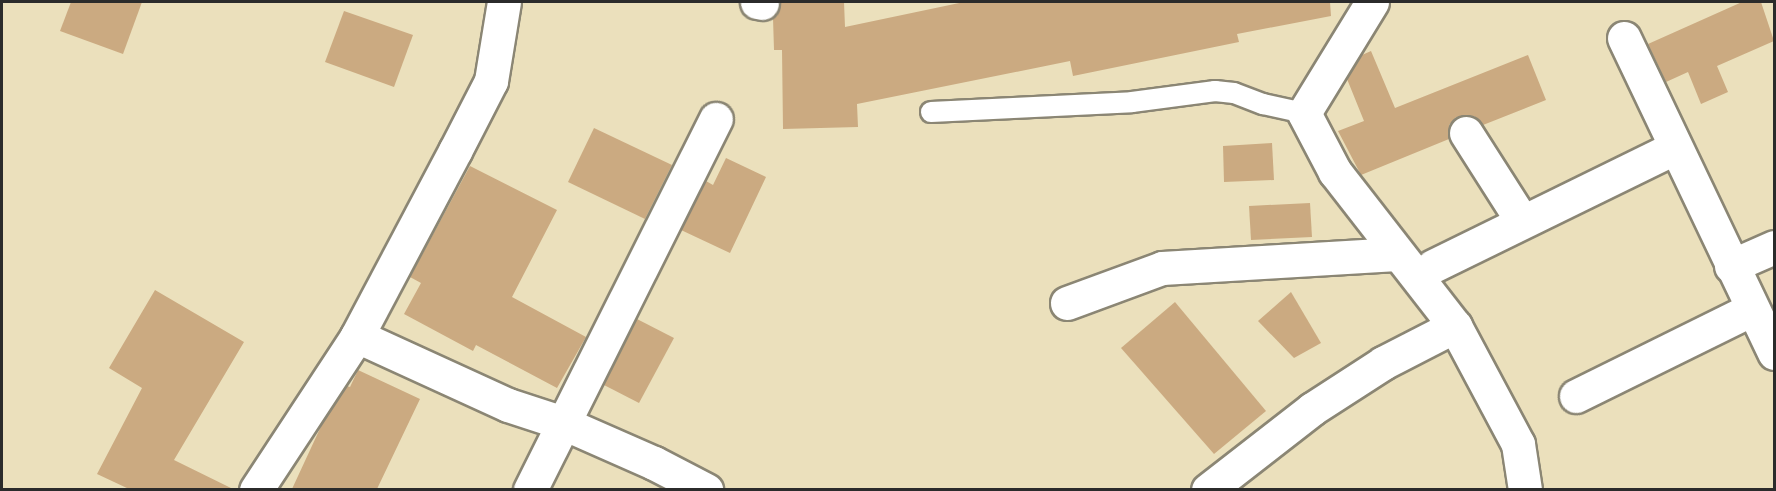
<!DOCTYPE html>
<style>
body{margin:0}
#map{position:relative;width:1776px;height:491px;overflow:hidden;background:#ebe0bc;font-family:"IM FELL French Canon",serif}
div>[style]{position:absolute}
.building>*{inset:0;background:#cbaa81}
.roads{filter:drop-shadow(2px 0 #8b8674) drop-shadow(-2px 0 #8b8674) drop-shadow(0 2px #8b8674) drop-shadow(0 -2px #8b8674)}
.lane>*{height:20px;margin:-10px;padding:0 10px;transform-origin:10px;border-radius:10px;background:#fff}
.street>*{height:33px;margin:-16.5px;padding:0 16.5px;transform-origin:16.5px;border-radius:16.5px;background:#fff}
span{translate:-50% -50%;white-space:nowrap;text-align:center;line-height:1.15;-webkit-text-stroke:5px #fcf5e5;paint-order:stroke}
.frame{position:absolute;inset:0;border:3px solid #2b2b2b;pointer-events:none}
</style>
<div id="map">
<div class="building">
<div style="clip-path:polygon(71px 2px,142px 2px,123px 54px,60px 31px)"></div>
<div style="clip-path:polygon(780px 2px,844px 2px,845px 27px,964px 2px,1330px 2px,1331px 16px,1237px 34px,1239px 42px,1073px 76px,1070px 61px,857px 104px,858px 127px,783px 129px,782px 50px,774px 50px,773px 18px)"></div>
<div style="clip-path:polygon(1742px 2px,1761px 2px,1774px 41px,1717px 66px,1728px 92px,1701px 104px,1688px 72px,1666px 82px,1648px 44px)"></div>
<div style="clip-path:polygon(344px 11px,413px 35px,394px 87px,325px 62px)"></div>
<div style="clip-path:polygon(1371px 51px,1395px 108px,1528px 55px,1546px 100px,1483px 125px,1474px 116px,1456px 117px,1449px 125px,1449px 139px,1361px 175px,1338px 131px,1364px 121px,1347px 79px,1362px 55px)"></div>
<div style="clip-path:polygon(594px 128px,672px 165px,645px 219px,568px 182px)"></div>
<div style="clip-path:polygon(1272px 143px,1274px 180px,1224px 182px,1223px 146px)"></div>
<div style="clip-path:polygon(726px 158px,766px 177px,730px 253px,681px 230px,706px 181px,713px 185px)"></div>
<div style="clip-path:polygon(470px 166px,557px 210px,512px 297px,586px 337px,557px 388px,476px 345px,473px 351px,404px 314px,421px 283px,410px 277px)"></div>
<div style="clip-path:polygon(1310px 203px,1312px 237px,1251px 240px,1249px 206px)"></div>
<div style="clip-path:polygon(155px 290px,244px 342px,174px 460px,233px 489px,129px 489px,97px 474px,142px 388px,109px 368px)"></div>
<div style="clip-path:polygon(1291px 292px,1321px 343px,1294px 358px,1258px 321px)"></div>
<div style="clip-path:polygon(1175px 302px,1266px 411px,1214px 454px,1121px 348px)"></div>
<div style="clip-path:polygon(637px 319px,674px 338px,639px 403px,604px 385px)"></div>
<div style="clip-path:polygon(358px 370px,420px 399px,377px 489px,292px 489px,323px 422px,347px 386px,350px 387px)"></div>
</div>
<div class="roads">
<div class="lane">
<div style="left:931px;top:112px;width:201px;rotate:-2.8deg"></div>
<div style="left:1132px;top:102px;width:84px;rotate:-7.5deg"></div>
<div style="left:1215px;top:91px;width:19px;rotate:6deg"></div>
<div style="left:1234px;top:93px;width:31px;rotate:21deg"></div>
<div style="left:1263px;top:104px;width:42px;rotate:12.4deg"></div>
</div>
<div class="street">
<div style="left:757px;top:2px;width:5px;rotate:11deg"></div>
<div style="left:1372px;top:2px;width:130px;rotate:121.5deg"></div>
<div style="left:1304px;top:113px;width:67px;rotate:62.3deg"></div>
<div style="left:1335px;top:172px;width:195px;rotate:52.1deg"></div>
<div style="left:1455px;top:326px;width:134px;rotate:61.9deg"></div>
<div style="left:1518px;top:444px;width:47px;rotate:81.3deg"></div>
<div style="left:1624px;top:38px;width:349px;rotate:64.5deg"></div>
<div style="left:1466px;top:133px;width:104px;rotate:57.5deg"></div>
<div style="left:1433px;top:266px;width:268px;rotate:-26.1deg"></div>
<div style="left:1731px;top:266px;width:47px;rotate:-23.8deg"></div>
<div style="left:1067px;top:303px;width:101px;rotate:-20.2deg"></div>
<div style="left:1162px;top:268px;width:235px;rotate:-3.4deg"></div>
<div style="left:357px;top:336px;width:166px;rotate:24.6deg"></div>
<div style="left:508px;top:405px;width:58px;rotate:18.1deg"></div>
<div style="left:563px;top:423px;width:99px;rotate:23.7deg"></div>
<div style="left:654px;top:463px;width:59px;rotate:27.4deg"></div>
<div style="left:1576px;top:396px;width:196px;rotate:-26.3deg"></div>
<div style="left:256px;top:490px;width:184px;rotate:-56.7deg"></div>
<div style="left:357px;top:336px;width:209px;rotate:-62.1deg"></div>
<div style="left:455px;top:151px;width:79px;rotate:-62.8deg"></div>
<div style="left:491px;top:81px;width:80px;rotate:-80.7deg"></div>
<div style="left:530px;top:490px;width:415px;rotate:-63.4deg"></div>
<div style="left:1208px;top:490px;width:132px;rotate:-37.9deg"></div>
<div style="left:1312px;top:409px;width:85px;rotate:-32.9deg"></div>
<div style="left:1383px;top:363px;width:81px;rotate:-27.2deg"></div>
</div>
</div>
<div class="frame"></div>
</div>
